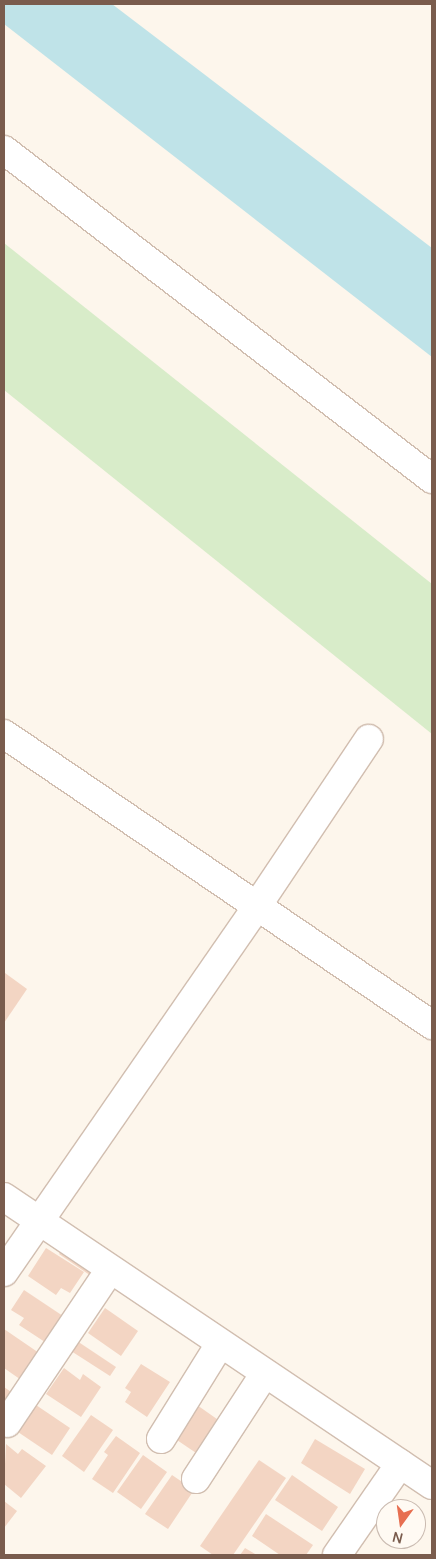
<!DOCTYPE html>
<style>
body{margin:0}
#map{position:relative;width:436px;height:1559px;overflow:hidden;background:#fdf6ec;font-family:Manrope,sans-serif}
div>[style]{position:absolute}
.green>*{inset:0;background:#d8ecc9}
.water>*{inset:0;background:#bfe3e8}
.building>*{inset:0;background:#f3d5c3}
.roads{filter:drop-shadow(1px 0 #d1beb0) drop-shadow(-1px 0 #d1beb0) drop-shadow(0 1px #d1beb0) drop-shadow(0 -1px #d1beb0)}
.minor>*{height:28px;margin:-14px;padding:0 14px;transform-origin:14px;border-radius:14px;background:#fff}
span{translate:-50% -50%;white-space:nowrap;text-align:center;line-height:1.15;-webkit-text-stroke:5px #fffaf3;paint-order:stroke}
.frame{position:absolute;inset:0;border:5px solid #7a5c4d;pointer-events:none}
.north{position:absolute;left:376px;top:1499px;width:50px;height:50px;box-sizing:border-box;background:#fffaf3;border:1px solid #cabbb1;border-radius:50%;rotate:194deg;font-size:14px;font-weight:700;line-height:20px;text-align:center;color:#7a5c4d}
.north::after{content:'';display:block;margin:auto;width:18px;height:22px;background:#e76f51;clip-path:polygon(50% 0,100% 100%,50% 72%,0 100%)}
</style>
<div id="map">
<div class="green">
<div style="clip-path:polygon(4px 243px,432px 584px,432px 734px,4px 390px)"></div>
</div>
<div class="water">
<div style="clip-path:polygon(4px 4px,112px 4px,432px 248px,432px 357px,4px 24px)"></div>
</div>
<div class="building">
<div style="clip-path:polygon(5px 973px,27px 989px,4px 1023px,4px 975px)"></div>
<div style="clip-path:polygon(46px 1248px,84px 1272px,70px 1293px,61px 1288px,56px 1295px,28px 1276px)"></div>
<div style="clip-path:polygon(64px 1248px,98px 1272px,94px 1278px,59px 1254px)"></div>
<div style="clip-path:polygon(24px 1290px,66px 1318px,48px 1344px,19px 1325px,24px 1318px,11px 1310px)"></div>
<div style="clip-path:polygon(105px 1308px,138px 1331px,121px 1356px,88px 1333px)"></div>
<div style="clip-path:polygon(4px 1329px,42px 1355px,24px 1382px,4px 1368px)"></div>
<div style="clip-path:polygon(77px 1341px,116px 1367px,110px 1376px,71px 1351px)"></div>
<div style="clip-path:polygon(141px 1364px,170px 1382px,147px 1417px,125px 1402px,131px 1392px,125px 1388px)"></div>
<div style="clip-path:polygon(64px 1368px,80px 1380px,83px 1374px,101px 1387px,81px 1417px,46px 1394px)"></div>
<div style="clip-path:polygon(4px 1387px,14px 1394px,4px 1408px)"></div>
<div style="clip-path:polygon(33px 1403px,70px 1428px,52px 1455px,15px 1430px)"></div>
<div style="clip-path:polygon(197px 1405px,224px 1424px,202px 1457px,174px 1438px)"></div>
<div style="clip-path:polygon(91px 1415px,113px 1430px,84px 1472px,62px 1456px)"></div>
<div style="clip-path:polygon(116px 1436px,140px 1453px,113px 1493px,92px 1479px,108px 1455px,104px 1452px)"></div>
<div style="clip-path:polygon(315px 1439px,365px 1469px,350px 1494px,301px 1463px)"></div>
<div style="clip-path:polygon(6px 1444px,18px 1454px,22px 1449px,46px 1466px,21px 1498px,4px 1484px)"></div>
<div style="clip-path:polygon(143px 1455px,167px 1472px,141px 1509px,117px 1492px)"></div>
<div style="clip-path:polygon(259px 1460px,286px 1478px,233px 1555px,213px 1555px,200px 1546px)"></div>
<div style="clip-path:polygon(172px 1475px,194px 1490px,168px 1529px,145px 1514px)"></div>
<div style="clip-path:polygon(292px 1475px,338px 1507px,322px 1531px,275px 1500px)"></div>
<div style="clip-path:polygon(4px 1501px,17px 1511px,4px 1528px)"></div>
<div style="clip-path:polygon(266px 1514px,313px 1545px,306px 1555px,280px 1555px,252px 1536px)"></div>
<div style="clip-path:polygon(245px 1548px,257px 1555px,240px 1555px)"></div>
</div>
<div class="roads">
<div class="minor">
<div style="left:4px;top:150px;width:540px;rotate:37.55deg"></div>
<div style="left:4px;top:734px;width:518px;rotate:34.21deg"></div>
<div style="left:4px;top:1197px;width:516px;rotate:33.94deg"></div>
<div style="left:4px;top:1272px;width:445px;rotate:-55.3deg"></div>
<div style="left:257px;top:906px;width:201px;rotate:-56.2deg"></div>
<div style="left:7px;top:1423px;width:184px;rotate:-56.1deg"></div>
<div style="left:161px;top:1439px;width:112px;rotate:-58.2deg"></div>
<div style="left:196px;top:1479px;width:126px;rotate:-56.9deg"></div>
<div style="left:337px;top:1555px;width:111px;rotate:-55.3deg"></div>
</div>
</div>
<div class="frame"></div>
<div class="north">N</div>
</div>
